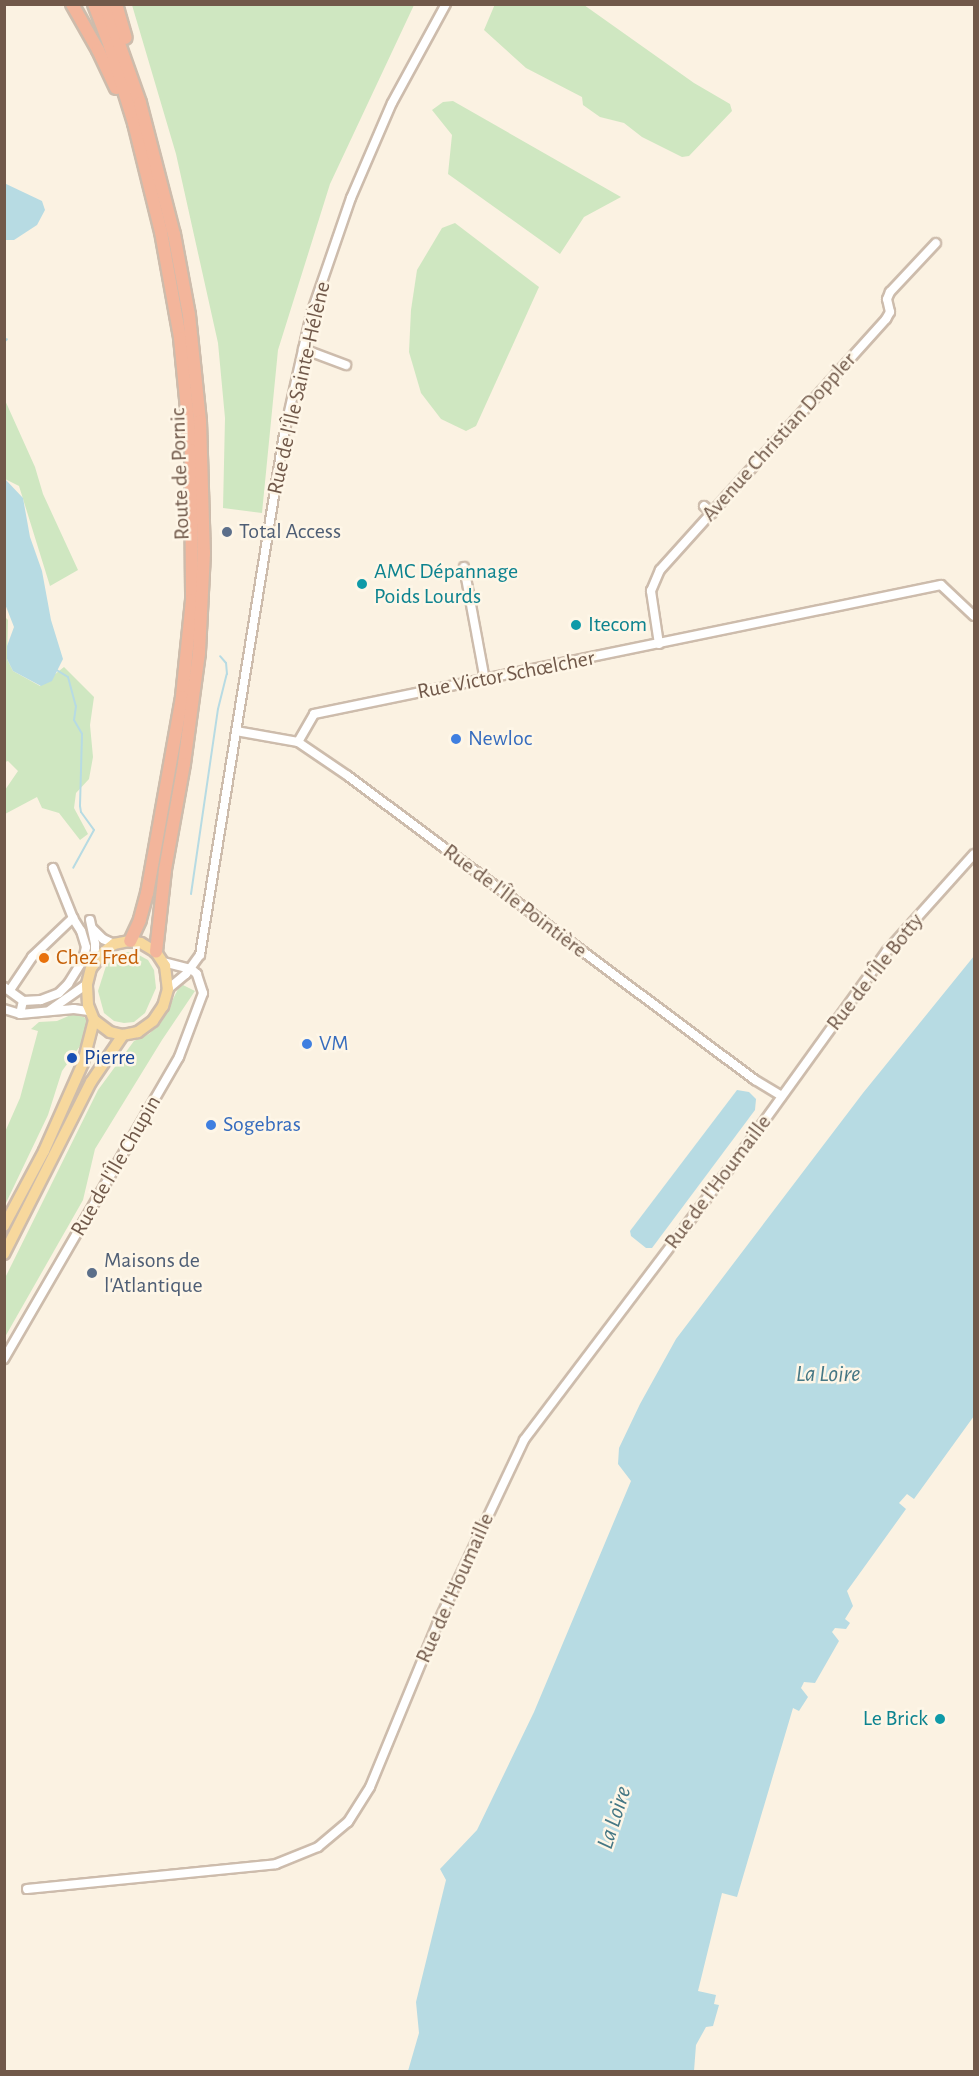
<!DOCTYPE html>
<meta charset="utf-8">
<style>
body{margin:0}
#map{position:relative;width:979px;height:2076px;overflow:hidden;background:#fbf2e2;font-family:"Alegreya Sans",sans-serif}
div>[style]{position:absolute}
.green>*{inset:0;background:#cfe7c1}
.water>*{inset:0;background:#b7dbe3}
.stream>*{height:2px;margin:-1px;padding:0 1px;transform-origin:1px;border-radius:1px;background:#b7dbe3}
.roads{filter:drop-shadow(2px 0 #cdbcac) drop-shadow(-2px 0 #cdbcac) drop-shadow(0 2px #cdbcac) drop-shadow(0 -2px #cdbcac)}
.minor>*{height:8px;margin:-4px;padding:0 4px;transform-origin:4px;border-radius:4px;background:#fff}
.major>*{height:10px;margin:-5px;padding:0 5px;transform-origin:5px;border-radius:5px;background:#f7d89d}
.highway>*{height:12px;margin:-6px;padding:0 6px;transform-origin:6px;border-radius:6px;background:#f3b59b}
.dots>*{width:16px;height:16px;translate:-50% -50%;box-sizing:border-box;border:3px solid #fef6e7;border-radius:50%}
span{translate:-50% -50%;white-space:nowrap;text-align:center;line-height:1.15;-webkit-text-stroke:5px #fef6e7;paint-order:stroke}
.street-label{font-size:22px;color:#71594a}
.service-label{font-size:22px;color:#4e5e75}
.left{translate:0 -50%;text-align:left}
.culture-label{font-size:22px;color:#0d838f}
.right{translate:-100% -50%;text-align:right}
.shop-label{font-size:22px;color:#366cbe}
.food-label{font-size:22px;color:#c56008}
.transit-label{font-size:22px;color:#164399}
.water-label{font-size:24px;color:#457784;font-style:italic}
.frame{position:absolute;inset:0;border:6px solid #71594a;pointer-events:none}
</style>
<div id="map">
<div class="green">
<div style="clip-path:polygon(495px 4px,584px 5px,694px 83px,730px 104px,732px 111px,689px 156px,682px 157px,642px 137px,624px 123px,600px 117px,583px 105px,582px 97px,526px 68px,484px 30px)"></div>
<div style="clip-path:polygon(132px 5px,414px 5px,330px 184px,278px 350px,262px 513px,223px 508px,225px 418px,218px 343px,176px 154px)"></div>
<div style="clip-path:polygon(453px 101px,621px 197px,584px 217px,560px 254px,448px 174px,452px 135px,432px 110px,443px 102px)"></div>
<div style="clip-path:polygon(455px 223px,539px 287px,476px 426px,466px 431px,441px 419px,421px 393px,409px 352px,411px 310px,417px 270px,442px 228px)"></div>
<div style="clip-path:polygon(4px 398px,35px 467px,43px 494px,78px 570px,50px 586px,19px 486px,5px 479px)"></div>
<div style="clip-path:polygon(4px 616px,8px 620px,7px 659px,13px 671px,40px 686px,64px 667px,94px 697px,90px 725px,93px 757px,89px 779px,76px 793px,74px 808px,88px 834px,80px 840px,59px 813px,42px 808px,37px 797px,5px 814px,5px 790px,18px 771px,8px 761px,5px 762px)"></div>
<div style="clip-path:polygon(127px 952px,137px 954px,148px 960px,154px 970px,156px 988px,145px 1013px,134px 1022px,124px 1023px,114px 1021px,104px 1013px,98px 991px,106px 966px,115px 957px)"></div>
<div style="clip-path:polygon(183px 985px,195px 991px,162px 1040px,95px 1149px,83px 1200px,5px 1337px,5px 1278px,98px 1090px,134px 1041px,149px 1034px,162px 1021px,178px 989px)"></div>
<div style="clip-path:polygon(73px 1014px,84px 1017px,88px 1022px,88px 1035px,62px 1071px,48px 1115px,5px 1205px,5px 1132px,20px 1098px,38px 1031px,31px 1029px,39px 1022px,57px 1021px)"></div>
</div>
<div class="water">
<div style="clip-path:polygon(4px 183px,42px 201px,45px 210px,37px 225px,14px 240px,5px 240px)"></div>
<div style="clip-path:polygon(5px 479px,23px 498px,30px 537px,42px 571px,51px 620px,63px 659px,52px 681px,41px 686px,13px 671px,7px 659px,7px 646px,14px 627px,5px 604px)"></div>
<div style="clip-path:polygon(974px 956px,974px 1416px,914px 1499px,907px 1494px,899px 1503px,906px 1509px,847px 1591px,853px 1606px,845px 1619px,850px 1623px,846px 1629px,835px 1628px,832px 1632px,839px 1641px,815px 1683px,804px 1682px,801px 1688px,808px 1697px,799px 1711px,793px 1708px,737px 1897px,722px 1893px,698px 1991px,716px 1995px,714px 2004px,719px 2005px,713px 2026px,706px 2027px,696px 2045px,694px 2071px,408px 2071px,419px 2033px,416px 2002px,446px 1880px,440px 1869px,477px 1830px,534px 1712px,631px 1481px,618px 1464px,619px 1448px,640px 1404px,676px 1339px,863px 1093px)"></div>
<div style="clip-path:polygon(737px 1090px,749px 1092px,756px 1099px,755px 1110px,652px 1248px,646px 1248px,631px 1236px,630px 1231px)"></div>
</div>
<div class="stream">
<div style="left:4px;top:342px;width:4px;rotate:-45deg"></div>
<div style="left:55px;top:669px;width:15px;rotate:32deg"></div>
<div style="left:68px;top:677px;width:30px;rotate:75deg"></div>
<div style="left:76px;top:706px;width:14px;rotate:98deg"></div>
<div style="left:74px;top:720px;width:16px;rotate:60deg"></div>
<div style="left:82px;top:734px;width:72px;rotate:91.6deg"></div>
<div style="left:80px;top:806px;width:6px;rotate:81deg"></div>
<div style="left:81px;top:812px;width:22px;rotate:54deg"></div>
<div style="left:94px;top:830px;width:43px;rotate:118.9deg"></div>
<div style="left:191px;top:894px;width:187px;rotate:-81.7deg"></div>
<div style="left:218px;top:709px;width:36px;rotate:-76deg"></div>
<div style="left:227px;top:674px;width:11px;rotate:-95deg"></div>
<div style="left:226px;top:663px;width:9px;rotate:-131deg"></div>
</div>
<div class="roads">
<div class="minor">
<div style="left:303px;top:349px;width:46px;rotate:20.4deg"></div>
<div style="left:704px;top:506px;width:11px;rotate:41deg"></div>
<div style="left:464px;top:567px;width:115px;rotate:79.5deg"></div>
<div style="left:659px;top:644px;width:54px;rotate:-98.6deg"></div>
<div style="left:651px;top:591px;width:23px;rotate:-67deg"></div>
<div style="left:660px;top:570px;width:338px;rotate:-48deg"></div>
<div style="left:886px;top:319px;width:8px;rotate:-60deg"></div>
<div style="left:890px;top:312px;width:13px;rotate:-103deg"></div>
<div style="left:887px;top:299px;width:8px;rotate:-67deg"></div>
<div style="left:890px;top:292px;width:67px;rotate:-46.8deg"></div>
<div style="left:236px;top:731px;width:63px;rotate:10.1deg"></div>
<div style="left:298px;top:742px;width:60px;rotate:34.2deg"></div>
<div style="left:348px;top:776px;width:508px;rotate:36.76deg"></div>
<div style="left:755px;top:1080px;width:31px;rotate:31deg"></div>
<div style="left:298px;top:742px;width:32px;rotate:-60deg"></div>
<div style="left:314px;top:714px;width:640px;rotate:-11.63deg"></div>
<div style="left:941px;top:585px;width:45px;rotate:43.2deg"></div>
<div style="left:90px;top:920px;width:25px;rotate:78deg"></div>
<div style="left:95px;top:944px;width:18px;rotate:90deg"></div>
<div style="left:93px;top:929px;width:14px;rotate:45deg"></div>
<div style="left:103px;top:939px;width:12px;rotate:24deg"></div>
<div style="left:163px;top:962px;width:29px;rotate:14deg"></div>
<div style="left:4px;top:987px;width:24px;rotate:36deg"></div>
<div style="left:23px;top:1001px;width:13px;rotate:103deg"></div>
<div style="left:168px;top:989px;width:23px;rotate:-40deg"></div>
<div style="left:186px;top:974px;width:24px;rotate:-54deg"></div>
<div style="left:200px;top:955px;width:528px;rotate:-80.84deg"></div>
<div style="left:284px;top:434px;width:123px;rotate:-77.3deg"></div>
<div style="left:311px;top:314px;width:123px;rotate:-71deg"></div>
<div style="left:351px;top:198px;width:103px;rotate:-66.7deg"></div>
<div style="left:392px;top:103px;width:113px;rotate:-61.4deg"></div>
<div style="left:10px;top:990px;width:40px;rotate:-56deg"></div>
<div style="left:32px;top:957px;width:57px;rotate:-43.6deg"></div>
<div style="left:23px;top:1001px;width:18px;rotate:-3deg"></div>
<div style="left:41px;top:1000px;width:19px;rotate:-21deg"></div>
<div style="left:59px;top:993px;width:13px;rotate:-45deg"></div>
<div style="left:68px;top:984px;width:28px;rotate:-58deg"></div>
<div style="left:83px;top:960px;width:13px;rotate:-77deg"></div>
<div style="left:86px;top:947px;width:17px;rotate:-107deg"></div>
<div style="left:81px;top:931px;width:15px;rotate:-122deg"></div>
<div style="left:73px;top:918px;width:54px;rotate:-111.8deg"></div>
<div style="left:4px;top:1009px;width:17px;rotate:17deg"></div>
<div style="left:20px;top:1014px;width:54px;rotate:-5.3deg"></div>
<div style="left:74px;top:1009px;width:15px;rotate:8deg"></div>
<div style="left:50px;top:1010px;width:45px;rotate:-35.1deg"></div>
<div style="left:4px;top:1359px;width:349px;rotate:-59.9deg"></div>
<div style="left:179px;top:1057px;width:68px;rotate:-69.4deg"></div>
<div style="left:203px;top:993px;width:20px;rotate:-108deg"></div>
<div style="left:197px;top:974px;width:8px;rotate:-140deg"></div>
<div style="left:27px;top:1889px;width:250px;rotate:-5.7deg"></div>
<div style="left:276px;top:1864px;width:45px;rotate:-22deg"></div>
<div style="left:318px;top:1847px;width:39px;rotate:-40deg"></div>
<div style="left:348px;top:1822px;width:41px;rotate:-57.8deg"></div>
<div style="left:370px;top:1787px;width:181px;rotate:-67.6deg"></div>
<div style="left:439px;top:1620px;width:199px;rotate:-64.7deg"></div>
<div style="left:524px;top:1440px;width:378px;rotate:-52.9deg"></div>
<div style="left:752px;top:1138px;width:231px;rotate:-54.2deg"></div>
<div style="left:887px;top:951px;width:130px;rotate:-48.1deg"></div>
</div>
<div class="major">
<div style="left:130px;top:941px;width:11px;rotate:10deg"></div>
<div style="left:141px;top:943px;width:17px;rotate:31deg"></div>
<div style="left:156px;top:952px;width:17px;rotate:57deg"></div>
<div style="left:165px;top:966px;width:23px;rotate:83deg"></div>
<div style="left:168px;top:989px;width:18px;rotate:106deg"></div>
<div style="left:163px;top:1006px;width:18px;rotate:124deg"></div>
<div style="left:153px;top:1021px;width:19px;rotate:144deg"></div>
<div style="left:138px;top:1032px;width:15px;rotate:169deg"></div>
<div style="left:123px;top:1035px;width:13px;rotate:-167deg"></div>
<div style="left:110px;top:1032px;width:20px;rotate:-143deg"></div>
<div style="left:94px;top:1020px;width:16px;rotate:-112deg"></div>
<div style="left:88px;top:1005px;width:21px;rotate:-93deg"></div>
<div style="left:87px;top:984px;width:16px;rotate:-76deg"></div>
<div style="left:91px;top:968px;width:21px;rotate:-51deg"></div>
<div style="left:104px;top:952px;width:13px;rotate:-39deg"></div>
<div style="left:114px;top:944px;width:16px;rotate:-11deg"></div>
<div style="left:4px;top:1226px;width:85px;rotate:-61.9deg"></div>
<div style="left:44px;top:1151px;width:96px;rotate:-66.1deg"></div>
<div style="left:83px;top:1063px;width:44px;rotate:-75.7deg"></div>
<div style="left:4px;top:1254px;width:193px;rotate:-63.2deg"></div>
<div style="left:91px;top:1082px;width:57px;rotate:-55.8deg"></div>
</div>
<div class="highway">
<div style="left:72px;top:4px;width:53px;rotate:60.5deg"></div>
<div style="left:98px;top:50px;width:42px;rotate:64.7deg"></div>
<div style="left:94px;top:4px;width:45px;rotate:69.1deg"></div>
<div style="left:110px;top:46px;width:81px;rotate:72.7deg"></div>
<div style="left:134px;top:123px;width:112px;rotate:76.1deg"></div>
<div style="left:161px;top:232px;width:108px;rotate:79.8deg"></div>
<div style="left:180px;top:338px;width:113px;rotate:84.4deg"></div>
<div style="left:191px;top:450px;width:150px;rotate:89.6deg"></div>
<div style="left:192px;top:600px;width:98px;rotate:95.9deg"></div>
<div style="left:182px;top:697px;width:199px;rotate:100.1deg"></div>
<div style="left:147px;top:893px;width:28px;rotate:105deg"></div>
<div style="left:140px;top:920px;width:23px;rotate:115deg"></div>
<div style="left:105px;top:4px;width:105px;rotate:70.5deg"></div>
<div style="left:140px;top:103px;width:135px;rotate:75.5deg"></div>
<div style="left:174px;top:234px;width:82px;rotate:79.5deg"></div>
<div style="left:189px;top:315px;width:107px;rotate:84.1deg"></div>
<div style="left:200px;top:421px;width:132px;rotate:88.3deg"></div>
<div style="left:204px;top:553px;width:100px;rotate:92.9deg"></div>
<div style="left:199px;top:653px;width:112px;rotate:97.7deg"></div>
<div style="left:184px;top:764px;width:108px;rotate:100.2deg"></div>
<div style="left:165px;top:870px;width:82px;rotate:96.3deg"></div>
<div style="left:116px;top:4px;width:35px;rotate:74deg"></div>
</div>
</div>
<div class="dots">
<div style="left:227px;top:532px;background:#5c6f8a"></div>
<div style="left:362px;top:584px;background:#0f9aa8"></div>
<div style="left:576px;top:625px;background:#0f9aa8"></div>
<div style="left:456px;top:739px;background:#3f7fe0"></div>
<div style="left:44px;top:958px;background:#e8710a"></div>
<div style="left:307px;top:1044px;background:#3f7fe0"></div>
<div style="left:72px;top:1058px;background:#1a4fb4"></div>
<div style="left:211px;top:1125px;background:#3f7fe0"></div>
<div style="left:92px;top:1273px;background:#5c6f8a"></div>
<div style="left:940px;top:1719px;background:#0f9aa8"></div>
</div>
<div class="street-label">
<span style="left:299px;top:388px;rotate:-77deg">Rue de l'Île Sainte-Hélène</span>
<span style="left:779px;top:437px;rotate:-48deg">Avenue Christian Doppler</span>
<span style="left:180px;top:474px;rotate:-92deg">Route de Pornic</span>
<span style="left:506px;top:675px;rotate:-11deg">Rue Victor Schœlcher</span>
<span style="left:515px;top:901px;rotate:37deg">Rue de l'Île Pointière</span>
<span style="left:875px;top:972px;rotate:-52deg">Rue de l'Île Botty</span>
<span style="left:116px;top:1166px;rotate:-60deg">Rue de l'Île Chupin</span>
<span style="left:718px;top:1182px;rotate:-53deg">Rue de l'Houmaille</span>
<span style="left:455px;top:1588px;rotate:-66deg">Rue de l'Houmaille</span>
</div>
<div class="service-label">
<span class="left" style="left:239px;top:532px">Total Access</span>
<span class="left" style="left:104px;top:1273px">Maisons de<br>l'Atlantique</span>
</div>
<div class="culture-label">
<span class="left" style="left:374px;top:584px">AMC Dépannage<br>Poids Lourds</span>
<span class="left" style="left:588px;top:625px">Itecom</span>
<span class="right" style="left:928px;top:1719px">Le Brick</span>
</div>
<div class="shop-label">
<span class="left" style="left:468px;top:739px">Newloc</span>
<span class="left" style="left:319px;top:1044px">VM</span>
<span class="left" style="left:223px;top:1125px">Sogebras</span>
</div>
<div class="food-label">
<span class="left" style="left:56px;top:958px">Chez Fred</span>
</div>
<div class="transit-label">
<span class="left" style="left:84px;top:1058px">Pierre</span>
</div>
<div class="water-label">
<span style="left:828px;top:1375px">La Loire</span>
<span style="left:615px;top:1818px;rotate:-72deg">La Loire</span>
</div>
<div class="frame"></div>
</div>
